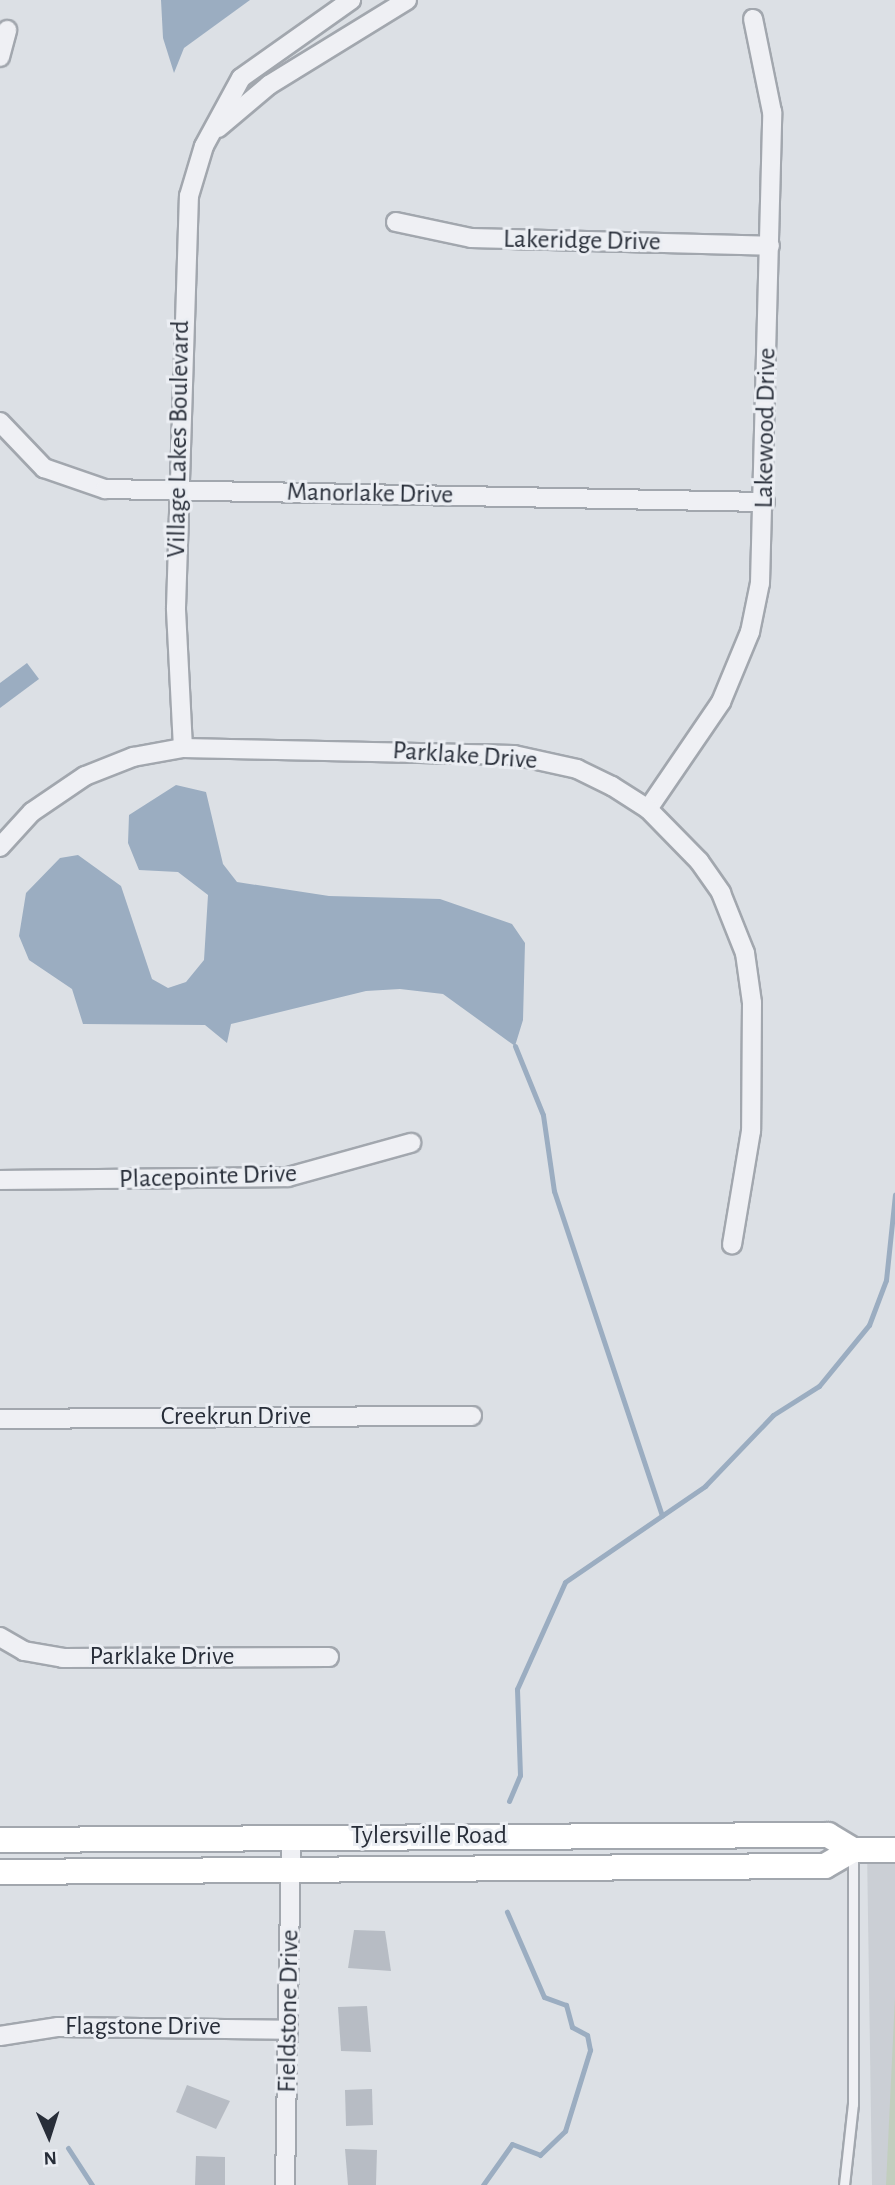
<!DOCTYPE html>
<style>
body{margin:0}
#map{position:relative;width:895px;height:2185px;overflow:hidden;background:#dce0e5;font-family:"Alegreya Sans",sans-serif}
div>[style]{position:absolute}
.built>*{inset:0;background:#cbcfd5}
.green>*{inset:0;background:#c2cebe}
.water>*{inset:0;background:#9badc1}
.stream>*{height:5px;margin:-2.5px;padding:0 2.5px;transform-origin:2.5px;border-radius:2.5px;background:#9badc1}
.building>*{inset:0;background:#b7bcc4}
.roads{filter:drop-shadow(2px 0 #a2a7ae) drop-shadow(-2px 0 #a2a7ae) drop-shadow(0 2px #a2a7ae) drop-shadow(0 -2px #a2a7ae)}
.service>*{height:9px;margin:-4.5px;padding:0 4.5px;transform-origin:4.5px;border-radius:4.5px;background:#eff0f4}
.minor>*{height:18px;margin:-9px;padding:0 9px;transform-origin:9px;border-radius:9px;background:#eff0f4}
.secondary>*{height:24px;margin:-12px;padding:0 12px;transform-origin:12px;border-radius:12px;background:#fff}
span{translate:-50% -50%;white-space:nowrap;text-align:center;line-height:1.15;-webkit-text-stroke:6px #ebeef3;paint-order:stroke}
.street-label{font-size:26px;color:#282e39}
.north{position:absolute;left:14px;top:2101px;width:70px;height:70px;-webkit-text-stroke:5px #ebeef3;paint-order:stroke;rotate:177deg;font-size:19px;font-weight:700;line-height:28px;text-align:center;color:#282e39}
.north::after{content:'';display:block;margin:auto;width:24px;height:32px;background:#282e39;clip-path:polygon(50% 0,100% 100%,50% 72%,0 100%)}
</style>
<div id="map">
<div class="built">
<div style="clip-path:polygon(867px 1850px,895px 1850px,895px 2185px,872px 2185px)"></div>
</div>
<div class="green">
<div style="clip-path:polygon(895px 1997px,895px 2185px,886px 2185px)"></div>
</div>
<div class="water">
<div style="clip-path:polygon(161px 0,250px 0,184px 48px,174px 73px,163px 38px)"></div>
<div style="clip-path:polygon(27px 663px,39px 679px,0 708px,0 683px)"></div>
<div style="clip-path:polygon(176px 785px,206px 792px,223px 864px,237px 882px,329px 896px,440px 899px,512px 924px,525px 943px,523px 1020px,515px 1046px,443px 994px,400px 989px,366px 991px,231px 1024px,227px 1043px,205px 1025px,83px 1024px,72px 989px,29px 960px,19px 936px,26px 893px,60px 858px,78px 855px,121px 886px,152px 979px,168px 988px,186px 982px,204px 960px,208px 895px,178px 872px,139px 870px,128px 843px,129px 815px)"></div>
</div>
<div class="stream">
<div style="left:515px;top:1046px;width:74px;rotate:67.9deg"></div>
<div style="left:543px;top:1115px;width:77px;rotate:81.8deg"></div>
<div style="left:554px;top:1191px;width:342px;rotate:71.6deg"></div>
<div style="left:509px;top:1801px;width:28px;rotate:-67deg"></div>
<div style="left:520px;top:1775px;width:86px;rotate:-92deg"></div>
<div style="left:517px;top:1689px;width:117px;rotate:-65.8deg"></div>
<div style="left:565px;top:1582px;width:170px;rotate:-34.4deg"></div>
<div style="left:705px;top:1486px;width:98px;rotate:-46.2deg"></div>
<div style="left:773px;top:1415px;width:54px;rotate:-32.2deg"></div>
<div style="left:819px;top:1386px;width:79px;rotate:-50.7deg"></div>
<div style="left:869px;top:1325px;width:48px;rotate:-69.3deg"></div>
<div style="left:886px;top:1280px;width:86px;rotate:-84deg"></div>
<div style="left:68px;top:2148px;width:44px;rotate:57deg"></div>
<div style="left:483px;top:2185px;width:50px;rotate:-54.7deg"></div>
<div style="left:512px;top:2144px;width:30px;rotate:21deg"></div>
<div style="left:540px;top:2155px;width:35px;rotate:-44deg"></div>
<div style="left:565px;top:2131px;width:85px;rotate:-72.8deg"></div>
<div style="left:590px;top:2050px;width:15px;rotate:-101deg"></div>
<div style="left:587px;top:2035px;width:17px;rotate:-152deg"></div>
<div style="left:572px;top:2027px;width:23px;rotate:-105deg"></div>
<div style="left:566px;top:2005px;width:23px;rotate:-160deg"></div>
<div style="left:544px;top:1997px;width:93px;rotate:-113.5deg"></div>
</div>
<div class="building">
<div style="clip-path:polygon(354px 1930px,385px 1931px,391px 1971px,348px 1968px)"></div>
<div style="clip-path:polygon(367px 2006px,371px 2052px,341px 2051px,338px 2007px)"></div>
<div style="clip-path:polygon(187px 2085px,230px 2101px,216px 2129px,176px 2112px)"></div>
<div style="clip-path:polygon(372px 2089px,373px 2125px,346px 2126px,345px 2090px)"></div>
<div style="clip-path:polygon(345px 2149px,377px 2150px,376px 2185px,348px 2185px)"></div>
<div style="clip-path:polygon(196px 2156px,225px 2157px,225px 2185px,195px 2185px)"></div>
</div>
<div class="roads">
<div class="service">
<div style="left:844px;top:2185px;width:81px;rotate:-83.7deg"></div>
<div style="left:853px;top:2104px;width:252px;rotate:-90deg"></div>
</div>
<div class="minor">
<div style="left:0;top:57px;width:28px;rotate:-75deg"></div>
<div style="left:218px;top:128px;width:67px;rotate:-40.1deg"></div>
<div style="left:269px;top:85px;width:162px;rotate:-31.6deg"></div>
<div style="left:396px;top:222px;width:77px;rotate:12deg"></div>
<div style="left:471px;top:238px;width:299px;rotate:1.5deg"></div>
<div style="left:0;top:422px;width:64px;rotate:46.3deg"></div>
<div style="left:44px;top:468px;width:65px;rotate:19deg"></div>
<div style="left:105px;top:489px;width:660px;rotate:1.13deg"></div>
<div style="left:183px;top:748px;width:140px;rotate:-92.9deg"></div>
<div style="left:176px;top:608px;width:412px;rotate:-88.2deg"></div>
<div style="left:189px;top:196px;width:52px;rotate:-73.3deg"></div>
<div style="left:204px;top:146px;width:77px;rotate:-61.4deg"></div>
<div style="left:241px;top:78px;width:135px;rotate:-35.3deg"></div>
<div style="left:648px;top:809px;width:130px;rotate:-55.7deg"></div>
<div style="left:721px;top:702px;width:76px;rotate:-67.5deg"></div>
<div style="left:750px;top:632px;width:50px;rotate:-78.5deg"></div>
<div style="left:760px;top:583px;width:471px;rotate:-88.5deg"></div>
<div style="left:772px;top:112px;width:95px;rotate:-101.5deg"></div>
<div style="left:0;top:847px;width:47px;rotate:-47.6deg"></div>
<div style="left:32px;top:812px;width:64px;rotate:-34.2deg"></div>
<div style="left:85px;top:776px;width:52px;rotate:-21.6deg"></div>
<div style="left:133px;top:757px;width:51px;rotate:-10.2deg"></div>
<div style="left:183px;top:748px;width:331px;rotate:1.2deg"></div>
<div style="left:514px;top:755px;width:65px;rotate:12.5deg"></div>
<div style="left:577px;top:769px;width:39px;rotate:26deg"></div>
<div style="left:612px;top:786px;width:43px;rotate:32.6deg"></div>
<div style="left:648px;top:809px;width:73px;rotate:45.6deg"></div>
<div style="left:699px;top:861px;width:39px;rotate:55deg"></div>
<div style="left:721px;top:893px;width:65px;rotate:68.2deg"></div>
<div style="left:745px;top:953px;width:50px;rotate:82deg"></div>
<div style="left:752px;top:1003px;width:128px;rotate:90.4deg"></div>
<div style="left:751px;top:1131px;width:115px;rotate:99.5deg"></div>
<div style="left:0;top:1180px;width:288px;rotate:-0.6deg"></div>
<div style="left:288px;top:1177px;width:128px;rotate:-15.5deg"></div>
<div style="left:0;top:1419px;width:472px;rotate:-0.4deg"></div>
<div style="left:0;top:1637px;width:28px;rotate:30deg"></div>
<div style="left:24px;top:1651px;width:40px;rotate:10deg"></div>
<div style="left:63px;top:1658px;width:266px;rotate:-0.2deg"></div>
<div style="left:0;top:2036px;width:59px;rotate:-8.8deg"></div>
<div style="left:58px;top:2027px;width:230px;rotate:0.7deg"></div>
<div style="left:285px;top:2185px;width:348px;rotate:-89deg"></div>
</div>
<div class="secondary">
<div style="left:0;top:1840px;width:828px;rotate:-0.35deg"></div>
<div style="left:828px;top:1835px;width:29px;rotate:31deg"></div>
<div style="left:0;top:1872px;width:825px;rotate:-0.42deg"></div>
<div style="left:825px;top:1866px;width:32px;rotate:-30deg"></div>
<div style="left:853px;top:1850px;width:42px"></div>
</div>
</div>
<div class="street-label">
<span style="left:582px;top:241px;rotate:1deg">Lakeridge Drive</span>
<span style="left:766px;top:428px;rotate:-89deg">Lakewood Drive</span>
<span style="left:179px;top:439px;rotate:-89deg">Village Lakes Boulevard</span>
<span style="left:370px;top:494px;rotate:1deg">Manorlake Drive</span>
<span style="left:465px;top:756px;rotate:4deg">Parklake Drive</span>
<span style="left:208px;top:1177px;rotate:-2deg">Placepointe Drive</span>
<span style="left:236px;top:1417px">Creekrun Drive</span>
<span style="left:162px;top:1657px">Parklake Drive</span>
<span style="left:429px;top:1836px">Tylersville Road</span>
<span style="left:289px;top:2011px;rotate:-89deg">Fieldstone Drive</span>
<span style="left:143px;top:2027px">Flagstone Drive</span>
</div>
<div class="north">N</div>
</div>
